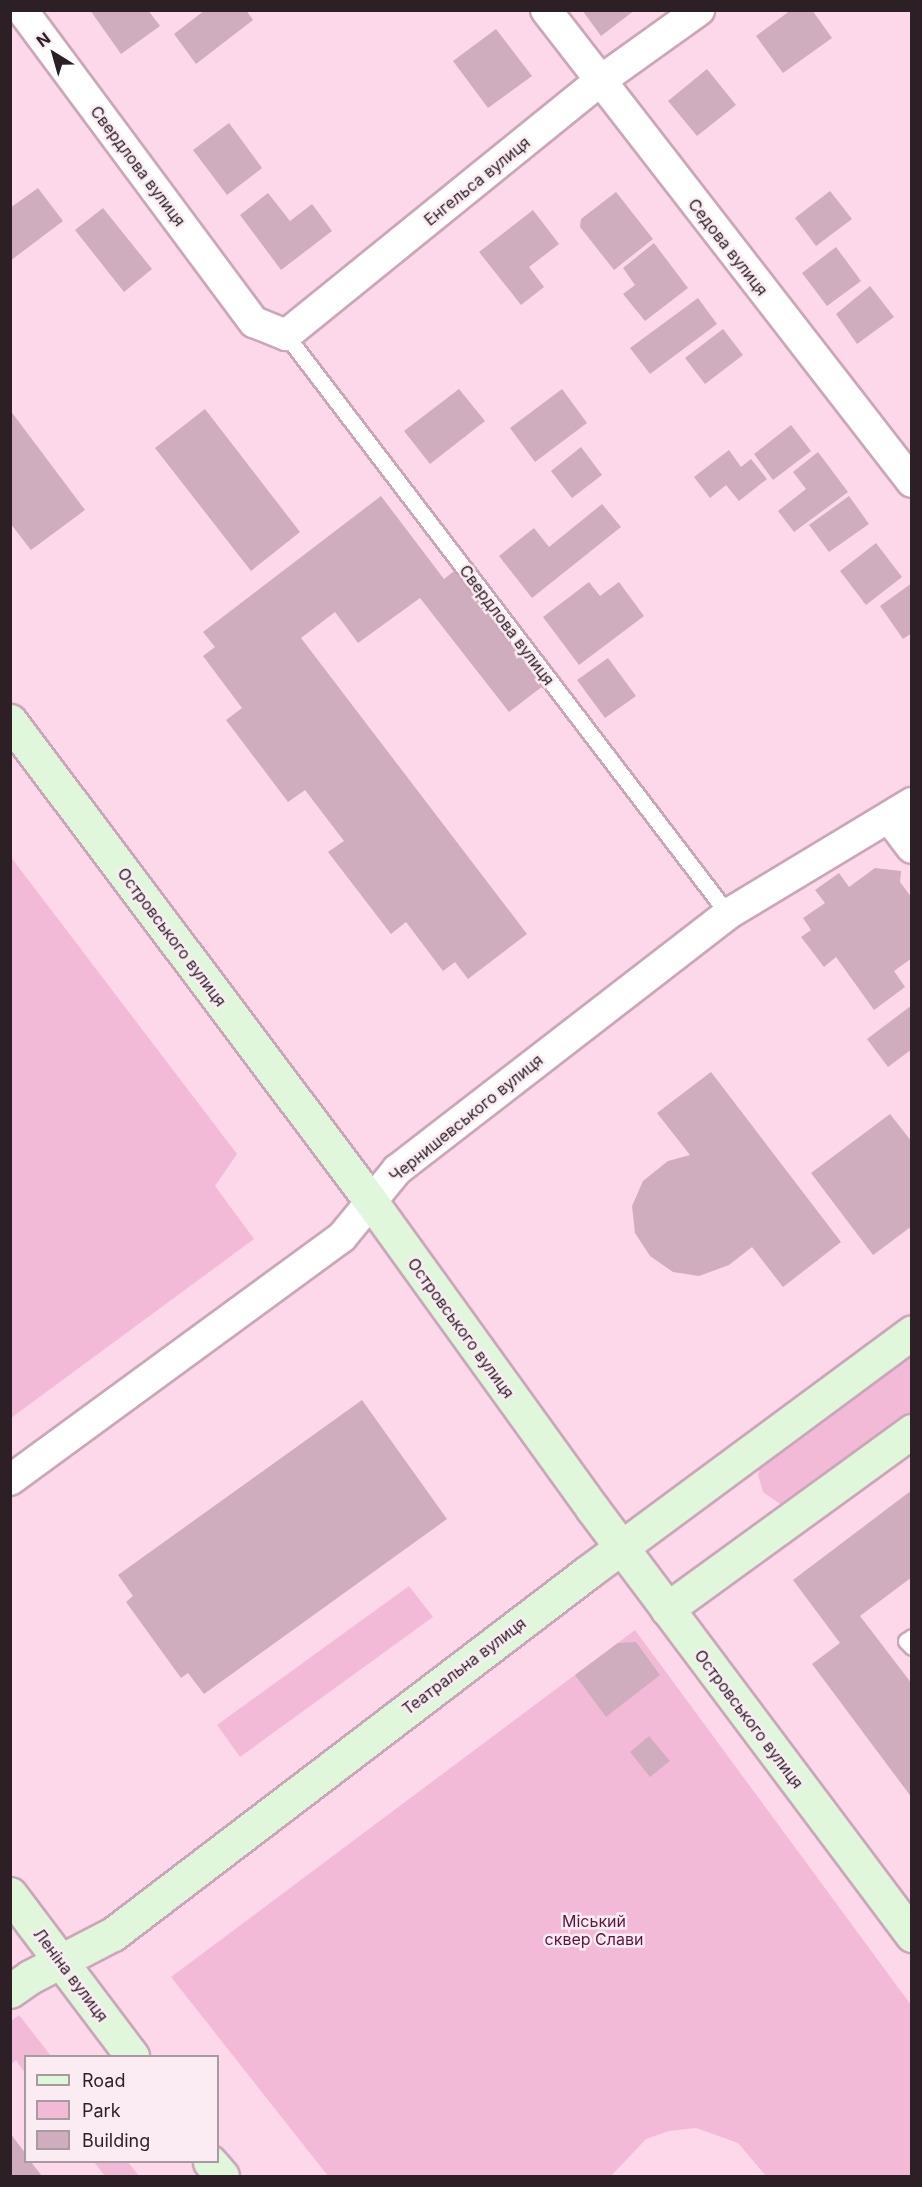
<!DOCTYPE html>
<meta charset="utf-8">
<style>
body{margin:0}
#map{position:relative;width:922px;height:2187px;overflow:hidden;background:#fcd8ea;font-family:Inter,sans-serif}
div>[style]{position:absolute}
.green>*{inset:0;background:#f3bad7}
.building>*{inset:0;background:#d0adbe}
.roads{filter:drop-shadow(2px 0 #caa7b8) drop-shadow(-2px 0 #caa7b8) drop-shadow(0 2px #caa7b8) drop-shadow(0 -2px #caa7b8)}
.lane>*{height:15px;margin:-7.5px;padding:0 7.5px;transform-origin:7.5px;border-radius:7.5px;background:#fff}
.street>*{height:30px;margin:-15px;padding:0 15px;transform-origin:15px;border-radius:15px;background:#fff}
.secondary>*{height:33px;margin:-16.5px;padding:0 16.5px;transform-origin:16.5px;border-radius:16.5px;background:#e0f7dc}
span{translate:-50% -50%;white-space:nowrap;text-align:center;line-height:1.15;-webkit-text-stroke:5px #fbecf3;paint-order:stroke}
.street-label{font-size:16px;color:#2c1f26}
.park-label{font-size:16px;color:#5b1640}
.frame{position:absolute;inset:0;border:12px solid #2c1f26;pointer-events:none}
.legend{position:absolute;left:24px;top:2055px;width:195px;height:108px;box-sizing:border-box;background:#fbecf3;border:2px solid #a89aa1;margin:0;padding:8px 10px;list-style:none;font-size:18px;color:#2c1f26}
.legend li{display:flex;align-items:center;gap:12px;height:30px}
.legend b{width:30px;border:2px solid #a89aa1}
.north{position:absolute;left:24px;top:24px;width:60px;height:60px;-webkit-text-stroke:4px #fbecf3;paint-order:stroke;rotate:323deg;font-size:16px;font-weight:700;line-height:24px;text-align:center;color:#2c1f26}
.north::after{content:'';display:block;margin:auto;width:21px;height:27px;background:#2c1f26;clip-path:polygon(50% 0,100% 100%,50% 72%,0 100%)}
</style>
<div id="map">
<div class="green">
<div style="clip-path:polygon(10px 856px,237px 1154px,215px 1186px,254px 1239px,11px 1418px)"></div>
<div style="clip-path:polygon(911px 1346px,911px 1419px,797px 1504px,780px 1504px,763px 1492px,758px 1475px,763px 1457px)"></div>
<div style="clip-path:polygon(409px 1586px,433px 1617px,240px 1757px,217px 1725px)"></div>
<div style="clip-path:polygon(635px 1630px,911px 2005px,911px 2176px,766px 2176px,738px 2143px,696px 2128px,669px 2131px,646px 2139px,611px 2176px,328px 2176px,171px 1977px)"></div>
<div style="clip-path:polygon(19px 2015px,51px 2056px,26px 2056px,25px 2073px,16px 2060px,11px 2064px,11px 2021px)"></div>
<div style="clip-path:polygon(94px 2162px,128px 2162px,139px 2176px,105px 2176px)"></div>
</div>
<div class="building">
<div style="clip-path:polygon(90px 10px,148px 10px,160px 26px,121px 54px)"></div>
<div style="clip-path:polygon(205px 10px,246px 10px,253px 20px,196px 64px,174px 34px)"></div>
<div style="clip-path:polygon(582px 10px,635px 10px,601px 36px)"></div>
<div style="clip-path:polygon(791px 10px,812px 10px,832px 38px,783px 73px,756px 36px)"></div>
<div style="clip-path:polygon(496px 29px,532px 76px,488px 108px,453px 61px)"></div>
<div style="clip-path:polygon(707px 69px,736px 105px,697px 136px,668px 101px)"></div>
<div style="clip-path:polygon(229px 123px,262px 168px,227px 195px,193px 150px)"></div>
<div style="clip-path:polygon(38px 188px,63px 221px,10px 261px,10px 208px)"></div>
<div style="clip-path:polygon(830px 191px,852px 219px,816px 246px,795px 218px)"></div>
<div style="clip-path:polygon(616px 192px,653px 239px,614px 270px,580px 227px,581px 219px)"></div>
<div style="clip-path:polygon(268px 193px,290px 221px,312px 204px,332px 231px,281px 270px,240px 215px)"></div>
<div style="clip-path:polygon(103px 208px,152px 269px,124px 292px,75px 230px)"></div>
<div style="clip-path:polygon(533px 210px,559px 244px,529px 267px,544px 287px,521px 305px,479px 252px)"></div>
<div style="clip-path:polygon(654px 243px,688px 288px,645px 321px,623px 294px,635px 285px,623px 268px)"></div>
<div style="clip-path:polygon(836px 247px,861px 281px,827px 306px,802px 273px)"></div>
<div style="clip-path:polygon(870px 286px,894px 317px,857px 344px,836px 314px)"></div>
<div style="clip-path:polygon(698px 298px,717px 324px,650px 374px,630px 348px)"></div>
<div style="clip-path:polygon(723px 329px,743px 355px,705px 384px,685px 358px)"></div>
<div style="clip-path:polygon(459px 389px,485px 421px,430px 464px,404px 431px)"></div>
<div style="clip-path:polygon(562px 389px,587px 423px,535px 462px,510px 428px)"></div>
<div style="clip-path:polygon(205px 409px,300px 532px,251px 571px,155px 448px)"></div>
<div style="clip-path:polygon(10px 410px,85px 510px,31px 550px,10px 523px)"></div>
<div style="clip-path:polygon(791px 425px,811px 451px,773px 480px,754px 454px)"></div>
<div style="clip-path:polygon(581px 447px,602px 475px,572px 498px,551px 471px)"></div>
<div style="clip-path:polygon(729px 450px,741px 467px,751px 459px,767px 479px,739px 501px,726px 485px,710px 498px,694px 477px)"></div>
<div style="clip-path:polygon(818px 452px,848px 492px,794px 532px,778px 511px,806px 489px,793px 472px)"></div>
<div style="clip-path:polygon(381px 496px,444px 579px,458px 568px,547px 683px,509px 712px,420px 598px,358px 643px,335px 612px,301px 638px,527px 934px,468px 979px,455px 962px,443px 971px,406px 922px,391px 934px,328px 852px,344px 841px,305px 790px,288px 802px,226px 720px,242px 708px,203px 656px,215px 647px,203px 632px)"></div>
<div style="clip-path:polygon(849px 496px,869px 524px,829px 552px,809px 525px)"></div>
<div style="clip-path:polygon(602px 504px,621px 527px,532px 598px,499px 556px,534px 528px,549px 547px)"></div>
<div style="clip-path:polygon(876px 543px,902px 577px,866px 605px,840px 571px)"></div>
<div style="clip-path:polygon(589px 582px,600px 596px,619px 582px,644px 616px,579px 665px,543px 617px)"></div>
<div style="clip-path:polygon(912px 583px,912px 633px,903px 639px,880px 606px)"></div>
<div style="clip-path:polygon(608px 658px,636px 696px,605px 718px,577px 680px)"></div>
<div style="clip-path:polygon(875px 868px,901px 871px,900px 882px,912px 898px,912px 958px,894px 971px,905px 987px,874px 1010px,836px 957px,824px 967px,801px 937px,811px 930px,803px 918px,825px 903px,815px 890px,839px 873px,849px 887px)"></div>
<div style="clip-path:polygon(912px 1005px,912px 1049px,888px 1067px,867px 1039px)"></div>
<div style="clip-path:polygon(711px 1072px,841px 1242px,783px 1287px,752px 1247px,729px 1265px,699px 1276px,673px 1272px,650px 1256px,635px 1233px,632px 1206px,643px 1181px,668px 1161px,690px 1155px,657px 1113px)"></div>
<div style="clip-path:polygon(890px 1114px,912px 1142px,912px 1226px,873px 1255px,811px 1173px)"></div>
<div style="clip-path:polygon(362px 1400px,447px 1519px,204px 1694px,188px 1673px,181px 1678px,126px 1602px,133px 1596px,118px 1575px)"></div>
<div style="clip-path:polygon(912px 1490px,912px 1577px,860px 1616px,912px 1684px,912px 1798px,812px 1664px,840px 1643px,793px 1580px)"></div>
<div style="clip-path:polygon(636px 1642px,660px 1675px,606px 1717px,575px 1675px,618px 1643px)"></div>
<div style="clip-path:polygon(649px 1736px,670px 1761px,650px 1777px,630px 1752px)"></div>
<div style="clip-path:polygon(10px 2133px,26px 2154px,26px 2162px,31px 2162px,42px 2176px,10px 2176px)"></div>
</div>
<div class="roads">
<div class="lane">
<div style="left:286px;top:335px;width:728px;rotate:52.64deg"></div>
<div style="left:912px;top:1637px;width:7px;rotate:146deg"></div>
<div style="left:906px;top:1641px;width:8px;rotate:45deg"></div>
</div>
<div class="street">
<div style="left:22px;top:10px;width:389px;rotate:53.4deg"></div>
<div style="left:254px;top:322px;width:35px;rotate:22deg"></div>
<div style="left:286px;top:335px;width:404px;rotate:-39deg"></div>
<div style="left:600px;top:81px;width:122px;rotate:-35.6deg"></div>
<div style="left:546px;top:10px;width:597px;rotate:52.21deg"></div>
<div style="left:890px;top:819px;width:36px;rotate:53deg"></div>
<div style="left:10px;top:1480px;width:411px;rotate:-36.2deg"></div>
<div style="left:342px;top:1237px;width:87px;rotate:-50.6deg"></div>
<div style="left:397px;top:1170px;width:418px;rotate:-37.7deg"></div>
<div style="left:728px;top:914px;width:215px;rotate:-31.1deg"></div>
</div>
<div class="secondary">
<div style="left:10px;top:721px;width:599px;rotate:53.07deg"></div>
<div style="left:370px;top:1200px;width:380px;rotate:54.2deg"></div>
<div style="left:592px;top:1508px;width:534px;rotate:53.15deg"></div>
<div style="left:667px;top:1609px;width:303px;rotate:-36deg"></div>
<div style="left:10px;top:1894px;width:203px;rotate:53deg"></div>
<div style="left:10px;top:1991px;width:24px;rotate:-35deg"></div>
<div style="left:30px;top:1977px;width:93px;rotate:-27.4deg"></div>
<div style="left:113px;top:1934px;width:597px;rotate:-37.31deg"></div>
<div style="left:588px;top:1572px;width:403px;rotate:-36.5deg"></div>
<div style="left:210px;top:2162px;width:18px;rotate:49deg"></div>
</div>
</div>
<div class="street-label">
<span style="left:138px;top:166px;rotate:53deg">Свердлова вулиця</span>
<span style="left:477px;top:181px;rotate:-39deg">Енгельса вулиця</span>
<span style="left:728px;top:247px;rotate:52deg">Седова вулиця</span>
<span style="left:507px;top:625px;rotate:53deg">Свердлова вулиця</span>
<span style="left:172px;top:937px;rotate:53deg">Островського вулиця</span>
<span style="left:466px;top:1118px;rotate:-39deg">Чернишевського вулиця</span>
<span style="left:461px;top:1328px;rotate:54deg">Островського вулиця</span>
<span style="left:464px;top:1666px;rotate:-37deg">Театральна вулиця</span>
<span style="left:749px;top:1719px;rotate:53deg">Островського вулиця</span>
<span style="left:71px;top:1975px;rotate:53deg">Леніна вулиця</span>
</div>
<div class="park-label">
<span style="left:594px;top:1930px">Міський<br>сквер Слави</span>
</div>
<div class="frame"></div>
<ul class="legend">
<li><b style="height:8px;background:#e0f7dc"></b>Road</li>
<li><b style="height:16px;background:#f3bad7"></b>Park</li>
<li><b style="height:16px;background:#d0adbe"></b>Building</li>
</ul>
<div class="north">N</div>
</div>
